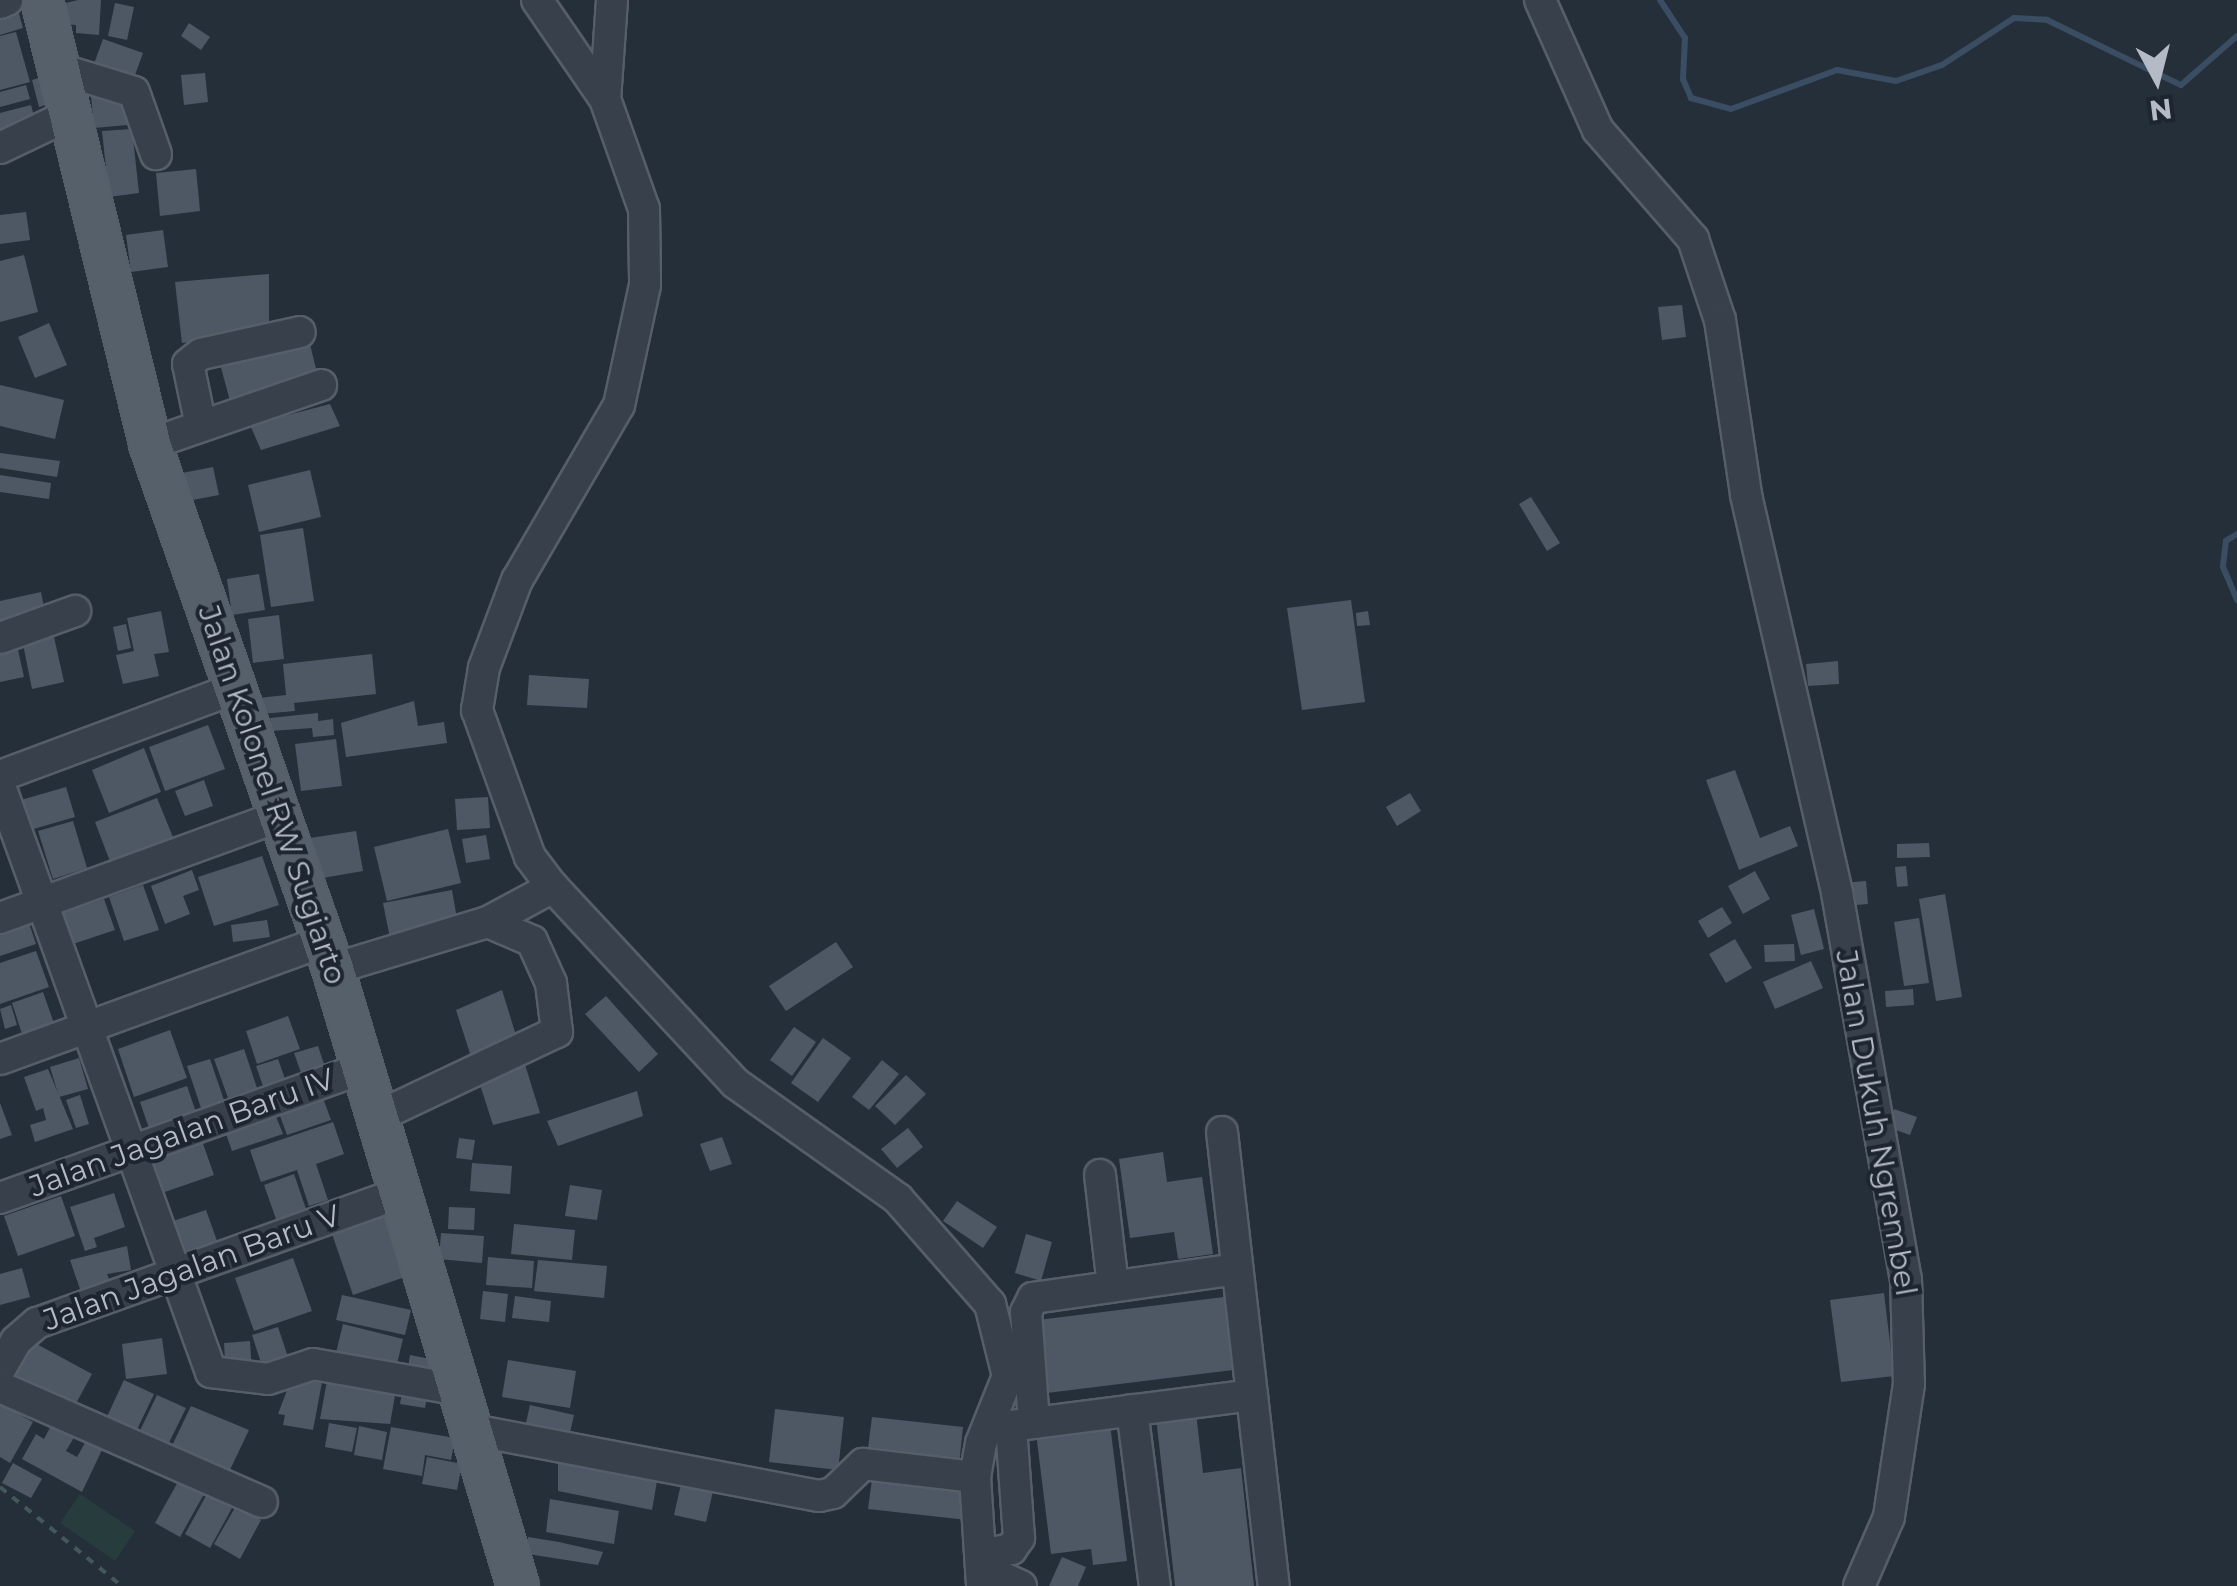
<!DOCTYPE html>
<style>
body{margin:0}
#map{position:relative;width:2237px;height:1586px;overflow:hidden;background:#252f3a;font-family:Montserrat,sans-serif}
div>[style]{position:absolute}
.green>*{inset:0;background:#273c3c}
.stream>*{height:6px;margin:-3px;padding:0 3px;transform-origin:3px;border-radius:3px;background:#3b4d62}
.building>*{inset:0;background:#4e5865}
.path>*{height:4px;margin-top:-2px;transform-origin:0;background:repeating-linear-gradient(90deg,#445759 0 8px,transparent 0 16px)}
.roads{filter:drop-shadow(2px 0 #565e69) drop-shadow(-2px 0 #565e69) drop-shadow(0 2px #565e69) drop-shadow(0 -2px #565e69)}
.minor>*{height:30px;margin:-15px;padding:0 15px;transform-origin:15px;border-radius:15px;background:#38414b}
.major>*{height:40px;margin:-20px;padding:0 20px;transform-origin:20px;border-radius:20px;background:#56606b}
span{translate:-50% -50%;white-space:nowrap;text-align:center;line-height:1.15;-webkit-text-stroke:8px #1d2630;paint-order:stroke}
.street-label{font-size:30px;color:#b4bbc6}
.north{position:absolute;left:2107px;top:30px;width:100px;height:100px;-webkit-text-stroke:8px #1d2630;paint-order:stroke;rotate:173deg;font-size:28px;font-weight:700;line-height:40px;text-align:center;color:#b4bbc6}
.north::after{content:'';display:block;margin:auto;width:35px;height:45px;background:#b4bbc6;clip-path:polygon(50% 0,100% 100%,50% 72%,0 100%)}
</style>
<div id="map">
<div class="green">
<div style="clip-path:polygon(80px 1494px,135px 1531px,115px 1561px,60px 1523px)"></div>
</div>
<div class="stream">
<div style="left:1660px;top:0;width:45px;rotate:56.7deg"></div>
<div style="left:1685px;top:38px;width:41px;rotate:92.8deg"></div>
<div style="left:1683px;top:79px;width:21px;rotate:67deg"></div>
<div style="left:1691px;top:98px;width:41px;rotate:15.4deg"></div>
<div style="left:1731px;top:109px;width:113px;rotate:-20.2deg"></div>
<div style="left:1837px;top:70px;width:60px;rotate:10.6deg"></div>
<div style="left:1896px;top:81px;width:49px;rotate:-19.2deg"></div>
<div style="left:1942px;top:65px;width:86px;rotate:-33.1deg"></div>
<div style="left:2014px;top:18px;width:33px;rotate:3deg"></div>
<div style="left:2047px;top:20px;width:149px;rotate:25.9deg"></div>
<div style="left:2181px;top:85px;width:74px;rotate:-41.2deg"></div>
<div style="left:2237px;top:534px;width:13px;rotate:148deg"></div>
<div style="left:2226px;top:541px;width:26px;rotate:97deg"></div>
<div style="left:2223px;top:567px;width:36px;rotate:67deg"></div>
</div>
<div class="building">
<div style="clip-path:polygon(78px 0,101px 0,99px 35px,76px 33px,76px 25px,61px 24px,62px 4px)"></div>
<div style="clip-path:polygon(115px 3px,134px 7px,127px 40px,108px 36px)"></div>
<div style="clip-path:polygon(17px 7px,23px 28px,0 35px,0 11px)"></div>
<div style="clip-path:polygon(189px 23px,210px 37px,201px 50px,181px 36px)"></div>
<div style="clip-path:polygon(16px 32px,30px 82px,0 90px,0 36px)"></div>
<div style="clip-path:polygon(103px 39px,143px 53px,131px 86px,91px 72px)"></div>
<div style="clip-path:polygon(205px 73px,208px 102px,184px 105px,181px 75px)"></div>
<div style="clip-path:polygon(46px 76px,52px 103px,39px 107px,32px 80px)"></div>
<div style="clip-path:polygon(26px 85px,30px 99px,0 107px,0 92px)"></div>
<div style="clip-path:polygon(124px 92px,127px 125px,94px 128px,91px 96px)"></div>
<div style="clip-path:polygon(31px 105px,37px 127px,0 135px,0 113px)"></div>
<div style="clip-path:polygon(132px 129px,139px 193px,109px 197px,102px 131px)"></div>
<div style="clip-path:polygon(196px 169px,200px 211px,160px 216px,156px 173px)"></div>
<div style="clip-path:polygon(26px 212px,30px 240px,0 244px,0 215px)"></div>
<div style="clip-path:polygon(163px 230px,168px 267px,131px 272px,126px 235px)"></div>
<div style="clip-path:polygon(24px 255px,38px 312px,0 322px,0 261px)"></div>
<div style="clip-path:polygon(269px 274px,269px 332px,182px 343px,175px 282px)"></div>
<div style="clip-path:polygon(1682px 305px,1686px 337px,1662px 340px,1658px 307px)"></div>
<div style="clip-path:polygon(49px 323px,67px 365px,35px 378px,18px 337px)"></div>
<div style="clip-path:polygon(308px 336px,318px 377px,230px 401px,219px 360px)"></div>
<div style="clip-path:polygon(0 385px,64px 400px,55px 439px,0 426px)"></div>
<div style="clip-path:polygon(330px 404px,340px 426px,261px 450px,250px 425px)"></div>
<div style="clip-path:polygon(0 453px,60px 461px,57px 477px,0 468px)"></div>
<div style="clip-path:polygon(213px 467px,219px 495px,187px 501px,182px 473px)"></div>
<div style="clip-path:polygon(310px 470px,321px 517px,259px 532px,248px 485px)"></div>
<div style="clip-path:polygon(0 475px,51px 483px,49px 499px,0 492px)"></div>
<div style="clip-path:polygon(1531px 497px,1560px 543px,1547px 551px,1519px 504px)"></div>
<div style="clip-path:polygon(303px 528px,314px 601px,271px 607px,260px 535px)"></div>
<div style="clip-path:polygon(259px 574px,265px 610px,232px 615px,227px 579px)"></div>
<div style="clip-path:polygon(41px 592px,45px 612px,0 622px,0 601px)"></div>
<div style="clip-path:polygon(1351px 600px,1365px 702px,1302px 710px,1287px 608px)"></div>
<div style="clip-path:polygon(161px 611px,169px 652px,154px 654px,159px 676px,123px 684px,116px 655px,134px 651px,127px 618px)"></div>
<div style="clip-path:polygon(1368px 611px,1370px 625px,1357px 626px,1356px 613px)"></div>
<div style="clip-path:polygon(279px 615px,284px 659px,253px 663px,248px 619px)"></div>
<div style="clip-path:polygon(126px 624px,131px 648px,118px 651px,113px 627px)"></div>
<div style="clip-path:polygon(54px 637px,64px 682px,32px 689px,23px 644px)"></div>
<div style="clip-path:polygon(18px 650px,24px 677px,0 682px,0 654px)"></div>
<div style="clip-path:polygon(372px 654px,376px 694px,294px 703px,295px 711px,261px 714px,259px 698px,286px 695px,283px 664px)"></div>
<div style="clip-path:polygon(1838px 661px,1839px 684px,1808px 686px,1806px 664px)"></div>
<div style="clip-path:polygon(529px 675px,589px 679px,587px 708px,527px 705px)"></div>
<div style="clip-path:polygon(414px 701px,418px 726px,444px 722px,447px 743px,346px 757px,341px 723px)"></div>
<div style="clip-path:polygon(318px 713px,318px 721px,333px 719px,334px 735px,313px 737px,312px 728px,271px 731px,270px 718px)"></div>
<div style="clip-path:polygon(208px 725px,225px 769px,165px 791px,149px 747px)"></div>
<div style="clip-path:polygon(336px 739px,342px 786px,301px 791px,295px 744px)"></div>
<div style="clip-path:polygon(144px 748px,161px 792px,109px 813px,92px 770px)"></div>
<div style="clip-path:polygon(1735px 770px,1760px 838px,1790px 826px,1798px 846px,1739px 870px,1706px 780px)"></div>
<div style="clip-path:polygon(204px 780px,213px 806px,185px 816px,175px 791px)"></div>
<div style="clip-path:polygon(66px 787px,75px 817px,30px 830px,21px 800px)"></div>
<div style="clip-path:polygon(1410px 793px,1421px 811px,1397px 826px,1386px 807px)"></div>
<div style="clip-path:polygon(488px 797px,490px 828px,457px 830px,455px 799px)"></div>
<div style="clip-path:polygon(157px 798px,177px 847px,114px 872px,95px 822px)"></div>
<div style="clip-path:polygon(73px 821px,87px 868px,53px 879px,38px 831px)"></div>
<div style="clip-path:polygon(448px 829px,461px 883px,387px 901px,374px 847px)"></div>
<div style="clip-path:polygon(356px 831px,363px 871px,317px 879px,310px 838px)"></div>
<div style="clip-path:polygon(486px 835px,490px 859px,466px 863px,462px 839px)"></div>
<div style="clip-path:polygon(1929px 843px,1930px 857px,1897px 858px,1897px 844px)"></div>
<div style="clip-path:polygon(262px 856px,279px 905px,214px 926px,198px 877px)"></div>
<div style="clip-path:polygon(1906px 866px,1908px 886px,1897px 887px,1895px 867px)"></div>
<div style="clip-path:polygon(192px 870px,199px 890px,183px 896px,190px 914px,165px 924px,151px 886px)"></div>
<div style="clip-path:polygon(1755px 871px,1770px 899px,1743px 914px,1728px 886px)"></div>
<div style="clip-path:polygon(1866px 881px,1868px 904px,1844px 906px,1842px 883px)"></div>
<div style="clip-path:polygon(143px 885px,159px 930px,124px 941px,109px 897px)"></div>
<div style="clip-path:polygon(452px 890px,458px 925px,390px 938px,383px 903px)"></div>
<div style="clip-path:polygon(1945px 894px,1962px 997px,1936px 1001px,1919px 899px)"></div>
<div style="clip-path:polygon(104px 899px,115px 930px,70px 945px,60px 914px)"></div>
<div style="clip-path:polygon(1722px 907px,1732px 923px,1708px 938px,1698px 921px)"></div>
<div style="clip-path:polygon(1814px 909px,1824px 949px,1801px 955px,1791px 915px)"></div>
<div style="clip-path:polygon(1919px 918px,1929px 983px,1904px 986px,1894px 922px)"></div>
<div style="clip-path:polygon(267px 920px,270px 937px,233px 942px,231px 925px)"></div>
<div style="clip-path:polygon(29px 923px,36px 944px,0 956px,0 933px)"></div>
<div style="clip-path:polygon(1735px 939px,1752px 968px,1726px 983px,1709px 954px)"></div>
<div style="clip-path:polygon(836px 942px,853px 967px,786px 1011px,769px 986px)"></div>
<div style="clip-path:polygon(1794px 944px,1795px 961px,1765px 962px,1764px 945px)"></div>
<div style="clip-path:polygon(36px 951px,49px 987px,0 1004px,0 963px)"></div>
<div style="clip-path:polygon(1811px 961px,1823px 988px,1775px 1009px,1763px 982px)"></div>
<div style="clip-path:polygon(1913px 989px,1914px 1005px,1886px 1007px,1885px 991px)"></div>
<div style="clip-path:polygon(502px 990px,540px 1113px,493px 1125px,456px 1010px)"></div>
<div style="clip-path:polygon(43px 992px,57px 1032px,25px 1043px,12px 1003px)"></div>
<div style="clip-path:polygon(606px 996px,658px 1054px,639px 1072px,585px 1014px)"></div>
<div style="clip-path:polygon(11px 1005px,17px 1025px,5px 1029px,0 1009px)"></div>
<div style="clip-path:polygon(288px 1016px,300px 1049px,257px 1064px,246px 1031px)"></div>
<div style="clip-path:polygon(794px 1027px,816px 1042px,792px 1076px,770px 1060px)"></div>
<div style="clip-path:polygon(170px 1030px,187px 1078px,134px 1097px,118px 1049px)"></div>
<div style="clip-path:polygon(823px 1038px,851px 1058px,818px 1102px,791px 1083px)"></div>
<div style="clip-path:polygon(318px 1046px,328px 1076px,305px 1084px,294px 1053px)"></div>
<div style="clip-path:polygon(244px 1049px,257px 1088px,228px 1098px,214px 1059px)"></div>
<div style="clip-path:polygon(79px 1058px,88px 1089px,59px 1097px,50px 1067px)"></div>
<div style="clip-path:polygon(210px 1059px,227px 1109px,204px 1117px,187px 1066px)"></div>
<div style="clip-path:polygon(278px 1059px,290px 1093px,268px 1100px,256px 1066px)"></div>
<div style="clip-path:polygon(882px 1060px,899px 1074px,869px 1110px,852px 1097px)"></div>
<div style="clip-path:polygon(48px 1069px,73px 1129px,35px 1142px,30px 1125px,46px 1120px,43px 1108px,36px 1111px,24px 1077px)"></div>
<div style="clip-path:polygon(906px 1075px,926px 1094px,895px 1125px,875px 1106px)"></div>
<div style="clip-path:polygon(187px 1086px,199px 1121px,152px 1137px,140px 1102px)"></div>
<div style="clip-path:polygon(637px 1091px,643px 1116px,558px 1146px,547px 1121px)"></div>
<div style="clip-path:polygon(80px 1095px,89px 1124px,76px 1128px,66px 1100px)"></div>
<div style="clip-path:polygon(323px 1098px,331px 1120px,287px 1135px,279px 1113px)"></div>
<div style="clip-path:polygon(0 1103px,12px 1135px,0 1139px)"></div>
<div style="clip-path:polygon(1894px 1109px,1917px 1117px,1910px 1135px,1887px 1127px)"></div>
<div style="clip-path:polygon(275px 1114px,283px 1134px,232px 1151px,225px 1131px)"></div>
<div style="clip-path:polygon(333px 1122px,344px 1154px,316px 1164px,328px 1200px,309px 1206px,297px 1170px,261px 1182px,250px 1150px)"></div>
<div style="clip-path:polygon(908px 1128px,923px 1147px,897px 1168px,881px 1149px)"></div>
<div style="clip-path:polygon(200px 1135px,214px 1175px,159px 1194px,146px 1154px)"></div>
<div style="clip-path:polygon(722px 1137px,732px 1164px,710px 1171px,700px 1144px)"></div>
<div style="clip-path:polygon(459px 1138px,475px 1140px,472px 1160px,456px 1158px)"></div>
<div style="clip-path:polygon(1163px 1152px,1167px 1182px,1202px 1177px,1213px 1254px,1178px 1259px,1174px 1232px,1130px 1238px,1119px 1159px)"></div>
<div style="clip-path:polygon(472px 1163px,512px 1166px,510px 1194px,470px 1191px)"></div>
<div style="clip-path:polygon(294px 1174px,306px 1209px,276px 1219px,264px 1185px)"></div>
<div style="clip-path:polygon(570px 1185px,602px 1190px,597px 1220px,565px 1216px)"></div>
<div style="clip-path:polygon(114px 1193px,125px 1227px,94px 1238px,97px 1247px,85px 1251px,70px 1207px)"></div>
<div style="clip-path:polygon(61px 1196px,75px 1236px,18px 1256px,4px 1216px)"></div>
<div style="clip-path:polygon(957px 1201px,997px 1227px,983px 1248px,943px 1221px)"></div>
<div style="clip-path:polygon(449px 1207px,475px 1208px,474px 1230px,448px 1229px)"></div>
<div style="clip-path:polygon(206px 1210px,221px 1252px,179px 1267px,164px 1224px)"></div>
<div style="clip-path:polygon(394px 1210px,405px 1277px,353px 1295px,331px 1231px)"></div>
<div style="clip-path:polygon(514px 1224px,575px 1230px,572px 1260px,511px 1254px)"></div>
<div style="clip-path:polygon(441px 1233px,484px 1236px,482px 1263px,439px 1259px)"></div>
<div style="clip-path:polygon(1026px 1234px,1052px 1242px,1041px 1281px,1015px 1273px)"></div>
<div style="clip-path:polygon(127px 1246px,131px 1270px,107px 1274px,111px 1285px,82px 1295px,70px 1260px)"></div>
<div style="clip-path:polygon(488px 1257px,534px 1261px,532px 1288px,486px 1285px)"></div>
<div style="clip-path:polygon(293px 1258px,312px 1311px,254px 1331px,235px 1278px)"></div>
<div style="clip-path:polygon(538px 1260px,607px 1266px,604px 1298px,534px 1291px)"></div>
<div style="clip-path:polygon(22px 1268px,30px 1297px,0 1305px,0 1274px)"></div>
<div style="clip-path:polygon(483px 1291px,508px 1294px,505px 1322px,480px 1319px)"></div>
<div style="clip-path:polygon(1884px 1293px,1894px 1376px,1841px 1382px,1830px 1300px)"></div>
<div style="clip-path:polygon(342px 1295px,411px 1310px,405px 1335px,336px 1320px)"></div>
<div style="clip-path:polygon(515px 1296px,551px 1301px,549px 1322px,512px 1318px)"></div>
<div style="clip-path:polygon(1232px 1296px,1241px 1369px,1047px 1393px,1038px 1320px)"></div>
<div style="clip-path:polygon(343px 1324px,403px 1339px,395px 1372px,335px 1357px)"></div>
<div style="clip-path:polygon(278px 1327px,289px 1360px,263px 1369px,252px 1335px)"></div>
<div style="clip-path:polygon(162px 1338px,167px 1374px,126px 1379px,122px 1344px)"></div>
<div style="clip-path:polygon(250px 1341px,252px 1374px,225px 1360px,224px 1343px)"></div>
<div style="clip-path:polygon(33px 1342px,92px 1374px,73px 1409px,14px 1377px)"></div>
<div style="clip-path:polygon(410px 1355px,430px 1359px,427px 1378px,407px 1374px)"></div>
<div style="clip-path:polygon(508px 1360px,576px 1371px,570px 1408px,502px 1397px)"></div>
<div style="clip-path:polygon(329px 1370px,397px 1384px,390px 1424px,320px 1419px)"></div>
<div style="clip-path:polygon(292px 1377px,322px 1382px,313px 1430px,283px 1425px,285px 1415px,278px 1414px)"></div>
<div style="clip-path:polygon(124px 1380px,154px 1394px,134px 1436px,105px 1421px)"></div>
<div style="clip-path:polygon(403px 1388px,428px 1392px,425px 1408px,400px 1404px)"></div>
<div style="clip-path:polygon(157px 1395px,186px 1408px,163px 1455px,135px 1441px)"></div>
<div style="clip-path:polygon(0 1404px,33px 1422px,10px 1463px,0 1457px)"></div>
<div style="clip-path:polygon(530px 1405px,574px 1415px,567px 1446px,523px 1436px)"></div>
<div style="clip-path:polygon(191px 1406px,249px 1430px,227px 1476px,168px 1454px)"></div>
<div style="clip-path:polygon(775px 1409px,844px 1417px,838px 1470px,769px 1462px)"></div>
<div style="clip-path:polygon(1196px 1413px,1203px 1473px,1241px 1468px,1254px 1586px,1175px 1586px,1156px 1417px)"></div>
<div style="clip-path:polygon(872px 1417px,963px 1427px,959px 1466px,867px 1456px)"></div>
<div style="clip-path:polygon(53px 1422px,76px 1434px,66px 1451px,77px 1457px,86px 1441px,102px 1450px,82px 1492px,22px 1459px,36px 1434px,44px 1439px)"></div>
<div style="clip-path:polygon(329px 1423px,357px 1428px,352px 1452px,325px 1447px)"></div>
<div style="clip-path:polygon(1110px 1424px,1127px 1561px,1093px 1565px,1091px 1549px,1051px 1554px,1036px 1433px)"></div>
<div style="clip-path:polygon(359px 1426px,387px 1432px,382px 1460px,354px 1455px)"></div>
<div style="clip-path:polygon(391px 1427px,455px 1438px,451px 1460px,425px 1455px,422px 1476px,383px 1469px)"></div>
<div style="clip-path:polygon(427px 1457px,462px 1464px,457px 1490px,422px 1484px)"></div>
<div style="clip-path:polygon(558px 1459px,657px 1481px,652px 1510px,558px 1491px)"></div>
<div style="clip-path:polygon(13px 1463px,42px 1479px,31px 1498px,2px 1483px)"></div>
<div style="clip-path:polygon(873px 1472px,972px 1483px,967px 1520px,868px 1509px)"></div>
<div style="clip-path:polygon(179px 1480px,204px 1494px,180px 1537px,155px 1523px)"></div>
<div style="clip-path:polygon(681px 1484px,713px 1491px,706px 1522px,674px 1515px)"></div>
<div style="clip-path:polygon(207px 1494px,232px 1508px,210px 1548px,185px 1534px)"></div>
<div style="clip-path:polygon(550px 1499px,619px 1511px,614px 1544px,546px 1532px)"></div>
<div style="clip-path:polygon(236px 1506px,261px 1520px,240px 1559px,214px 1544px)"></div>
<div style="clip-path:polygon(528px 1537px,559px 1542px,603px 1552px,598px 1565px,528px 1554px)"></div>
<div style="clip-path:polygon(1062px 1557px,1086px 1567px,1078px 1586px,1049px 1586px)"></div>
</div>
<div class="path">
<div style="left:0;top:1487px;width:157px;rotate:39.1deg"></div>
</div>
<div class="roads">
<div class="minor">
<div style="left:537px;top:0;width:120px;rotate:55.5deg"></div>
<div style="left:612px;top:0;width:99px;rotate:94deg"></div>
<div style="left:605px;top:99px;width:117px;rotate:70.5deg"></div>
<div style="left:644px;top:209px;width:76px;rotate:89.2deg"></div>
<div style="left:645px;top:285px;width:123px;rotate:102.2deg"></div>
<div style="left:619px;top:405px;width:203px;rotate:120.2deg"></div>
<div style="left:517px;top:580px;width:94px;rotate:110.6deg"></div>
<div style="left:484px;top:668px;width:43px;rotate:99.5deg"></div>
<div style="left:477px;top:710px;width:156px;rotate:70.2deg"></div>
<div style="left:530px;top:857px;width:38px;rotate:53deg"></div>
<div style="left:553px;top:887px;width:267px;rotate:47.1deg"></div>
<div style="left:735px;top:1083px;width:200px;rotate:35.4deg"></div>
<div style="left:898px;top:1199px;width:140px;rotate:48.8deg"></div>
<div style="left:990px;top:1304px;width:74px;rotate:76deg"></div>
<div style="left:1008px;top:1376px;width:72px;rotate:111.9deg"></div>
<div style="left:981px;top:1443px;width:35px;rotate:100deg"></div>
<div style="left:975px;top:1477px;width:109px;rotate:86.3deg"></div>
<div style="left:1540px;top:0;width:142px;rotate:66deg"></div>
<div style="left:1598px;top:130px;width:145px;rotate:48.9deg"></div>
<div style="left:1693px;top:239px;width:85px;rotate:71.6deg"></div>
<div style="left:1720px;top:320px;width:177px;rotate:81.5deg"></div>
<div style="left:1746px;top:495px;width:408px;rotate:77.1deg"></div>
<div style="left:1837px;top:893px;width:392px;rotate:79.9deg"></div>
<div style="left:1906px;top:1279px;width:105px;rotate:88.4deg"></div>
<div style="left:1909px;top:1384px;width:134px;rotate:98.6deg"></div>
<div style="left:1889px;top:1517px;width:75px;rotate:113.5deg"></div>
<div style="left:0;top:3px;width:8px;rotate:-23deg"></div>
<div style="left:63px;top:70px;width:74px;rotate:17.2deg"></div>
<div style="left:134px;top:92px;width:66px;rotate:70.5deg"></div>
<div style="left:0;top:148px;width:79px;rotate:-25.6deg"></div>
<div style="left:201px;top:426px;width:63px;rotate:-101.8deg"></div>
<div style="left:188px;top:364px;width:16px;rotate:-38deg"></div>
<div style="left:201px;top:354px;width:101px;rotate:-12.5deg"></div>
<div style="left:150px;top:444px;width:181px;rotate:-19deg"></div>
<div style="left:0;top:638px;width:80px;rotate:-19.8deg"></div>
<div style="left:0;top:776px;width:252px;rotate:-20.4deg"></div>
<div style="left:0;top:786px;width:623px;rotate:70.2deg"></div>
<div style="left:211px;top:1372px;width:57px;rotate:7deg"></div>
<div style="left:268px;top:1379px;width:47px;rotate:-18.4deg"></div>
<div style="left:313px;top:1364px;width:149px;rotate:10deg"></div>
<div style="left:0;top:918px;width:299px;rotate:-20deg"></div>
<div style="left:333px;top:969px;width:162px;rotate:-16.9deg"></div>
<div style="left:488px;top:922px;width:74px;rotate:-28.3deg"></div>
<div style="left:0;top:1059px;width:345px;rotate:-20deg"></div>
<div style="left:379px;top:1116px;width:197px;rotate:-25.3deg"></div>
<div style="left:557px;top:1032px;width:49px;rotate:-97deg"></div>
<div style="left:551px;top:983px;width:46px;rotate:-114.3deg"></div>
<div style="left:532px;top:941px;width:48px;rotate:-156.6deg"></div>
<div style="left:1222px;top:1132px;width:457px;rotate:83.5deg"></div>
<div style="left:1100px;top:1175px;width:111px;rotate:83.3deg"></div>
<div style="left:0;top:1198px;width:387px;rotate:-19.7deg"></div>
<div style="left:0;top:1369px;width:32px;rotate:-60deg"></div>
<div style="left:16px;top:1341px;width:28px;rotate:-41deg"></div>
<div style="left:37px;top:1323px;width:389px;rotate:-19.7deg"></div>
<div style="left:0;top:1387px;width:286px;rotate:23.7deg"></div>
<div style="left:1132px;top:1410px;width:177px;rotate:82.6deg"></div>
<div style="left:1034px;top:1423px;width:111px;rotate:-94.1deg"></div>
<div style="left:1026px;top:1312px;width:16px;rotate:-63deg"></div>
<div style="left:1033px;top:1298px;width:206px;rotate:-8.1deg"></div>
<div style="left:473px;top:1430px;width:352px;rotate:10.8deg"></div>
<div style="left:819px;top:1496px;width:14px;rotate:-12deg"></div>
<div style="left:833px;top:1493px;width:42px;rotate:-44deg"></div>
<div style="left:863px;top:1464px;width:113px;rotate:6.6deg"></div>
<div style="left:981px;top:1555px;width:31px;rotate:-11deg"></div>
<div style="left:1011px;top:1549px;width:14px;rotate:-54deg"></div>
<div style="left:1019px;top:1538px;width:112px;rotate:-94.1deg"></div>
<div style="left:1011px;top:1426px;width:243px;rotate:-7.3deg"></div>
<div style="left:982px;top:1568px;width:43px;rotate:24.8deg"></div>
</div>
<div class="major">
<div style="left:42px;top:0;width:457px;rotate:76.3deg"></div>
<div style="left:150px;top:444px;width:556px;rotate:70.78deg"></div>
<div style="left:333px;top:969px;width:644px;rotate:73.31deg"></div>
</div>
</div>
<div class="street-label">
<span style="left:272px;top:795px;rotate:71deg">Jalan Kolonel RW Sugiarto</span>
<span style="left:1876px;top:1123px;rotate:80deg">Jalan Dukuh Ngrembel</span>
<span style="left:182px;top:1133px;rotate:-20deg">Jalan Jagalan Baru IV</span>
<span style="left:192px;top:1268px;rotate:-20deg">Jalan Jagalan Baru V</span>
</div>
<div class="north">N</div>
</div>
